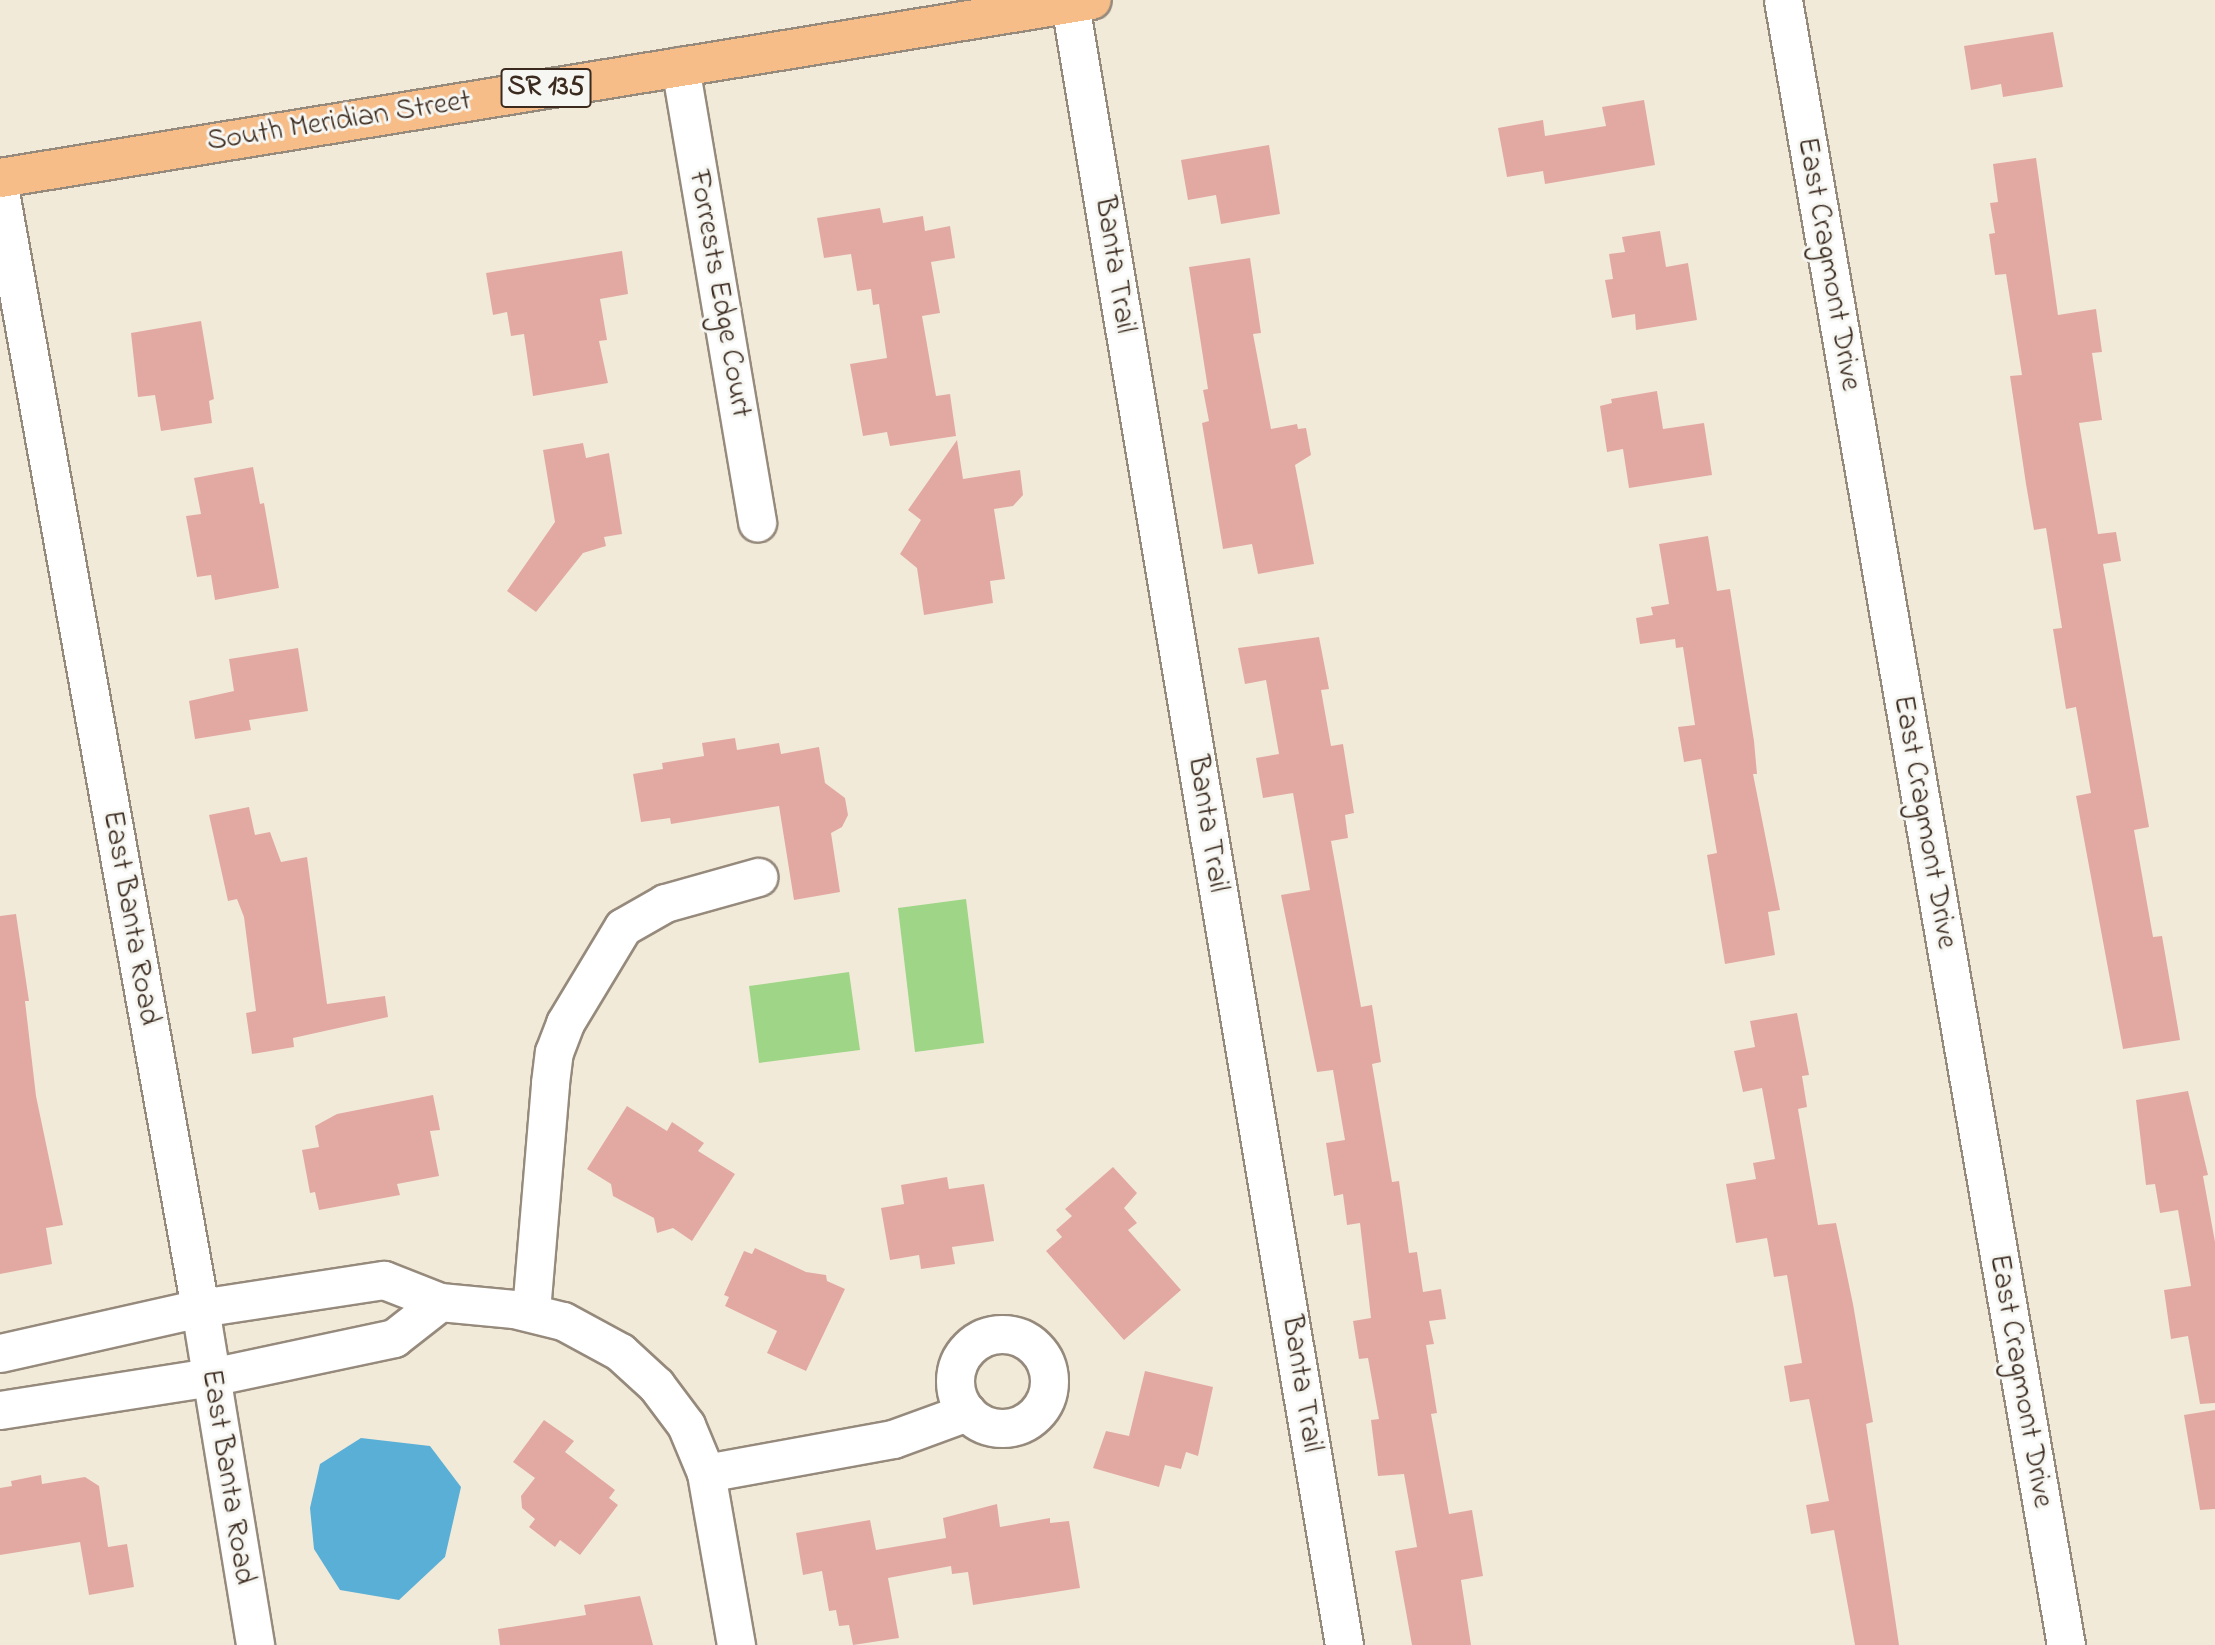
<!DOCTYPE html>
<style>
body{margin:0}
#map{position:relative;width:2215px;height:1645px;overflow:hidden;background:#f2ead9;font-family:"Indie Flower",sans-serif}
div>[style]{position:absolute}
.green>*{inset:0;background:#9ed586}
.water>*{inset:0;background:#5aafd6}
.building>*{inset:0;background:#e2a9a2}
.roads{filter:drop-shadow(2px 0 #968a7c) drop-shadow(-2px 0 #968a7c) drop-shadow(0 2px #968a7c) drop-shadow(0 -2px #968a7c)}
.minor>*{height:37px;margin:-18.5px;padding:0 18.5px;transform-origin:18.5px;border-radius:18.5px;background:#fff}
.minor>.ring{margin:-18.5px;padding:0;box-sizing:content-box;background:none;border:37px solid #fff;border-radius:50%}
.major>*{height:38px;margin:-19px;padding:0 19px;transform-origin:19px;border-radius:19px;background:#f7bd88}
span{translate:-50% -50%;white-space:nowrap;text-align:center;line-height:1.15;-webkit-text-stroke:6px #f6f6f2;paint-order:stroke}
.shield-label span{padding:2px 5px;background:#f6f6f2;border:2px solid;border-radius:5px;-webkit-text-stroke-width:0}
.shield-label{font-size:28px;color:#3b2a1e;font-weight:700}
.street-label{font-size:30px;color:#3b2a1e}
</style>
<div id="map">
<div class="green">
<div style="clip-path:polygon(966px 899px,984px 1043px,915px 1052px,898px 908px)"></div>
<div style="clip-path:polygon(849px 972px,860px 1050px,759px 1063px,749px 986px)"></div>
</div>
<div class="water">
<div style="clip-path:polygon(361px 1438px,430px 1446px,461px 1487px,445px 1557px,399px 1600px,340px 1590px,314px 1549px,310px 1508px,320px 1464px)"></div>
</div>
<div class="building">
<div style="clip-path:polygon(2053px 32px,2063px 87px,2003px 97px,2001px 84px,1971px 90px,1964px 46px)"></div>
<div style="clip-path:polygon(1644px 100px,1655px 165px,1545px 184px,1543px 171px,1507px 177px,1498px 128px,1543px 120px,1545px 136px,1606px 126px,1602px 107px)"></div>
<div style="clip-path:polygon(1269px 145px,1280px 214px,1221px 224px,1216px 195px,1188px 200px,1181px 160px)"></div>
<div style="clip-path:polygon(2036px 158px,2058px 315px,2096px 309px,2102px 352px,2092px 353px,2102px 420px,2079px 423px,2098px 534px,2116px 532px,2121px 561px,2103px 564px,2149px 827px,2134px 830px,2153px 937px,2162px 936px,2180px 1040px,2123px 1049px,2076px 796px,2091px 793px,2076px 707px,2066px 709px,2053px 629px,2062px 628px,2046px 528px,2034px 530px,2026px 484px,2010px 376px,2022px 375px,2006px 274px,1995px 275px,1989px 234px,1995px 233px,1990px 203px,1998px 202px,1993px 164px)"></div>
<div style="clip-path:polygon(880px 208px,883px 223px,923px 216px,925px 231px,950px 226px,955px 258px,931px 262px,940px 313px,922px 316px,936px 396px,950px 394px,956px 436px,890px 446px,887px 432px,863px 436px,850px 364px,887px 358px,879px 304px,873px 305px,871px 289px,857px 291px,851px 254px,824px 258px,817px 218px)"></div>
<div style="clip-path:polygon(1660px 231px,1666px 267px,1688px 263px,1697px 320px,1636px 330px,1635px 314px,1612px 318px,1605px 280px,1613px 279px,1609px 254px,1625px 252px,1622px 237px)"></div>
<div style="clip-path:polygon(622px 251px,628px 294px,600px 299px,607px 340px,599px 341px,608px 383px,533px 396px,524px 334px,511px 336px,507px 312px,493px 315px,486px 273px)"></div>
<div style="clip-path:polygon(1250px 258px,1261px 333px,1253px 334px,1271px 429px,1297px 424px,1298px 429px,1306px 428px,1311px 455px,1295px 465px,1314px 564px,1258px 574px,1252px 544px,1223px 549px,1202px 423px,1209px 421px,1203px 390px,1208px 389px,1189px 267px)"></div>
<div style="clip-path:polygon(201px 321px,214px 399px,209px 401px,212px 423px,161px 431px,155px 395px,138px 397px,131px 333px)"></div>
<div style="clip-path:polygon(1657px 391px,1663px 429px,1704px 423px,1712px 475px,1629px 488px,1623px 449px,1607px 452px,1600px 406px,1612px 403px,1611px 399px)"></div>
<div style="clip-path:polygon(957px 440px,963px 479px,1020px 470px,1023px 495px,1013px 506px,994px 509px,1005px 579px,990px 581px,993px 603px,924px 615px,917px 568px,900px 554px,921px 520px,908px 510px)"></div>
<div style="clip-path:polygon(583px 443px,586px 458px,609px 453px,622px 534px,604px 537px,606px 546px,583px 553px,536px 612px,507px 591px,555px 522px,543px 450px)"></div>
<div style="clip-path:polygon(253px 467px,260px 504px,264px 503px,279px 588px,215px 600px,211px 575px,197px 577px,186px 516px,201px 514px,194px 478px)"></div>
<div style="clip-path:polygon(1708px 536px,1717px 591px,1730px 589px,1754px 741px,1757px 774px,1753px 774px,1780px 910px,1768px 912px,1775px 955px,1725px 964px,1707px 855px,1717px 853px,1701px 759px,1684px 762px,1678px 727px,1695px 725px,1683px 647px,1676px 648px,1675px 639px,1640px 644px,1636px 618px,1653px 615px,1651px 607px,1669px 604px,1659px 544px)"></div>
<div style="clip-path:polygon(1319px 637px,1329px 689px,1321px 690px,1331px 746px,1343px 744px,1354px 813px,1345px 815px,1348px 838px,1331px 841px,1361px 1007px,1372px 1005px,1381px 1062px,1372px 1064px,1392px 1182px,1399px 1181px,1409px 1253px,1417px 1252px,1423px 1292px,1441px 1289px,1446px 1319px,1429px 1321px,1434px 1344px,1426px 1345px,1437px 1413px,1431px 1414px,1449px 1514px,1472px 1510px,1483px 1576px,1461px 1580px,1471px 1645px,1412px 1645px,1395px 1551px,1417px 1547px,1404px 1474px,1378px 1476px,1371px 1420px,1379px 1419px,1368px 1358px,1359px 1359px,1353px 1321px,1371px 1318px,1360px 1223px,1347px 1225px,1343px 1194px,1334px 1196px,1326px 1143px,1345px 1140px,1333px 1070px,1317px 1072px,1281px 895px,1310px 890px,1293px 793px,1263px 798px,1256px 758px,1279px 754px,1266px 680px,1245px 684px,1238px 648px)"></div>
<div style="clip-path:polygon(298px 648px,308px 711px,249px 720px,251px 730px,195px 739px,189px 701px,234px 691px,229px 659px)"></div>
<div style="clip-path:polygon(735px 738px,737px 750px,779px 743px,781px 754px,819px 747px,825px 783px,845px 798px,848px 815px,842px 827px,831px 833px,840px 892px,794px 900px,779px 806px,671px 824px,670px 818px,641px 822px,633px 774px,663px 769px,662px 763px,704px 756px,702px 743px)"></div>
<div style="clip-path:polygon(249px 807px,255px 835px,270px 832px,281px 862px,307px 857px,327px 1004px,385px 996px,388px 1017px,293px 1038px,294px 1047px,252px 1054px,246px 1013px,256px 1011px,244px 917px,237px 899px,228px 901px,209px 815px)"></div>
<div style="clip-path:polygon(16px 914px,29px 1001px,25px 1001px,36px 1096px,63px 1225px,46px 1228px,52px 1264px,0 1274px,0 916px)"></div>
<div style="clip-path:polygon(1797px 1013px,1809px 1075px,1802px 1076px,1807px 1107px,1798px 1109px,1818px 1225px,1836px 1223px,1853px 1304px,1873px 1422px,1866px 1424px,1899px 1645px,1855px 1645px,1834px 1530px,1811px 1534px,1806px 1505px,1829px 1501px,1809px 1399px,1790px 1402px,1784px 1366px,1802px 1363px,1787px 1275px,1774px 1277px,1767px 1238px,1736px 1243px,1726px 1184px,1756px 1179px,1753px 1163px,1775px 1159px,1762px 1088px,1743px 1092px,1734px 1051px,1755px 1047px,1750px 1021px)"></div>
<div style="clip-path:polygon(2188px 1091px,2208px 1175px,2203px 1176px,2215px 1242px,2215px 1403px,2200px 1404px,2188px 1336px,2171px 1339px,2164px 1290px,2191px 1286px,2178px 1210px,2160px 1213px,2155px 1184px,2146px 1185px,2136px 1100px)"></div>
<div style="clip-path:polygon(433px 1095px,440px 1130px,430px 1131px,439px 1176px,397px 1184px,400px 1195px,319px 1210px,315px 1192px,310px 1193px,302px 1150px,319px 1147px,315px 1126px,337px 1114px)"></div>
<div style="clip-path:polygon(627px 1106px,667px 1131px,672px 1122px,704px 1143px,698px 1151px,735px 1174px,692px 1241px,673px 1228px,657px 1233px,654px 1218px,613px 1196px,611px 1184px,587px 1169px)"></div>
<div style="clip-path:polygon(1113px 1167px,1137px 1193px,1124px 1208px,1137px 1223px,1128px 1230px,1181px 1290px,1124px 1340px,1046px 1251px,1062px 1237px,1056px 1230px,1072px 1216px,1065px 1209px)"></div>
<div style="clip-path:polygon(947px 1177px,949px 1189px,984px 1184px,994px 1241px,952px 1247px,955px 1264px,921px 1269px,919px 1255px,890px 1260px,881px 1208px,904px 1204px,901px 1185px)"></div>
<div style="clip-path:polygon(755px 1248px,806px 1272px,826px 1275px,827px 1281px,845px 1289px,806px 1371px,767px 1353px,777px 1331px,725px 1306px,729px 1297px,724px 1295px,744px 1251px,752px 1254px)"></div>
<div style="clip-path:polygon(1145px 1371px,1213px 1387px,1198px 1456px,1186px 1452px,1181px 1469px,1165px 1465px,1159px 1487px,1093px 1468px,1106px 1431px,1129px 1436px)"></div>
<div style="clip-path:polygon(2215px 1410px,2215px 1509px,2200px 1510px,2184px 1415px)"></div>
<div style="clip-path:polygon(544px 1420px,574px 1441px,565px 1452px,615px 1490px,609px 1498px,618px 1505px,580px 1555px,560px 1540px,555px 1547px,529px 1527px,535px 1519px,522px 1508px,521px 1496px,535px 1478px,513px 1462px)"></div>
<div style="clip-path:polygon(41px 1475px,42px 1484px,85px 1477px,99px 1486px,108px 1547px,127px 1544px,134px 1587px,89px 1595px,80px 1542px,0 1555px,0 1488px,12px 1486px,11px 1481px)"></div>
<div style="clip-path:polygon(997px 1504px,1000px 1527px,1050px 1518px,1050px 1523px,1069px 1521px,1080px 1588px,973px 1605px,968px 1572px,952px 1574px,951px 1566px,888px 1578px,899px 1638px,853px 1645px,849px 1625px,839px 1626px,836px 1610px,829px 1611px,822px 1571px,803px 1575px,796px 1533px,870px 1520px,876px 1550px,946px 1538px,943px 1518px)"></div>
<div style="clip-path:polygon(640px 1596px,653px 1645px,500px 1645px,498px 1629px,586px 1615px,584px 1605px)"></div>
</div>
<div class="roads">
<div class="minor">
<div style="left:1783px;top:0;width:1669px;rotate:80.24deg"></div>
<div style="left:1070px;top:4px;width:1664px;rotate:80.52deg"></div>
<div style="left:680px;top:66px;width:463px;rotate:80.4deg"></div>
<div style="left:0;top:192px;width:1134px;rotate:79.84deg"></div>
<div style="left:200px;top:1308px;width:341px;rotate:80.7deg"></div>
<div style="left:531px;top:1311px;width:229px;rotate:-85.2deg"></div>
<div style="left:550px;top:1083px;width:31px;rotate:-83deg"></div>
<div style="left:554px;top:1052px;width:31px;rotate:-69deg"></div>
<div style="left:565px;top:1023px;width:112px;rotate:-58.9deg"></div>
<div style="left:623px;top:927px;width:48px;rotate:-29.7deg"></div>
<div style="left:665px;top:903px;width:97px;rotate:-15.6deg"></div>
<div class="ring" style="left:955px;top:1334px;width:57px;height:57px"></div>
<div style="left:0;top:1353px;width:205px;rotate:-12.7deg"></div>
<div style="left:200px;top:1308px;width:186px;rotate:-8.7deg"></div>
<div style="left:384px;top:1280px;width:60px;rotate:21.4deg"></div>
<div style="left:440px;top:1302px;width:74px;rotate:5.4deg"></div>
<div style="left:514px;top:1309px;width:50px;rotate:13.8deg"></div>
<div style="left:563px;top:1321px;width:65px;rotate:28.5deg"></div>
<div style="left:620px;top:1352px;width:49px;rotate:42.5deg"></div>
<div style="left:656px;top:1385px;width:50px;rotate:53.1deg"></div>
<div style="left:686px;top:1425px;width:52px;rotate:67.4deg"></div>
<div style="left:706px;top:1473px;width:175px;rotate:80.1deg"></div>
<div style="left:0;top:1410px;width:214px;rotate:-8.9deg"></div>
<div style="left:211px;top:1377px;width:187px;rotate:-12deg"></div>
<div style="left:394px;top:1338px;width:58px;rotate:-38deg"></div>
<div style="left:706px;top:1473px;width:190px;rotate:-10.3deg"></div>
<div style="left:893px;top:1439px;width:79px;rotate:-20deg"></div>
</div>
<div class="major">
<div style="left:0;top:178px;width:1106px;rotate:-9.26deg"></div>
</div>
</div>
<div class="shield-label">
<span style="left:546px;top:88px">SR 135</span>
</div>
<div class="street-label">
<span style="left:339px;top:122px;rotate:-9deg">South Meridian Street</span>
<span style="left:1828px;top:264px;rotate:80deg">East Cragmont Drive</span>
<span style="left:1114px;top:265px;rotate:81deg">Banta Trail</span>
<span style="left:719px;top:294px;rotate:80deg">Forrests Edge Court</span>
<span style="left:1924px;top:822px;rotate:80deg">East Cragmont Drive</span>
<span style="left:1207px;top:824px;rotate:81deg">Banta Trail</span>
<span style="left:130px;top:918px;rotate:80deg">East Banta Road</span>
<span style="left:2020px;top:1381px;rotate:80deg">East Cragmont Drive</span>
<span style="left:1301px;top:1384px;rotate:81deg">Banta Trail</span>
<span style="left:227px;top:1477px;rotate:81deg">East Banta Road</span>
</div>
</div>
